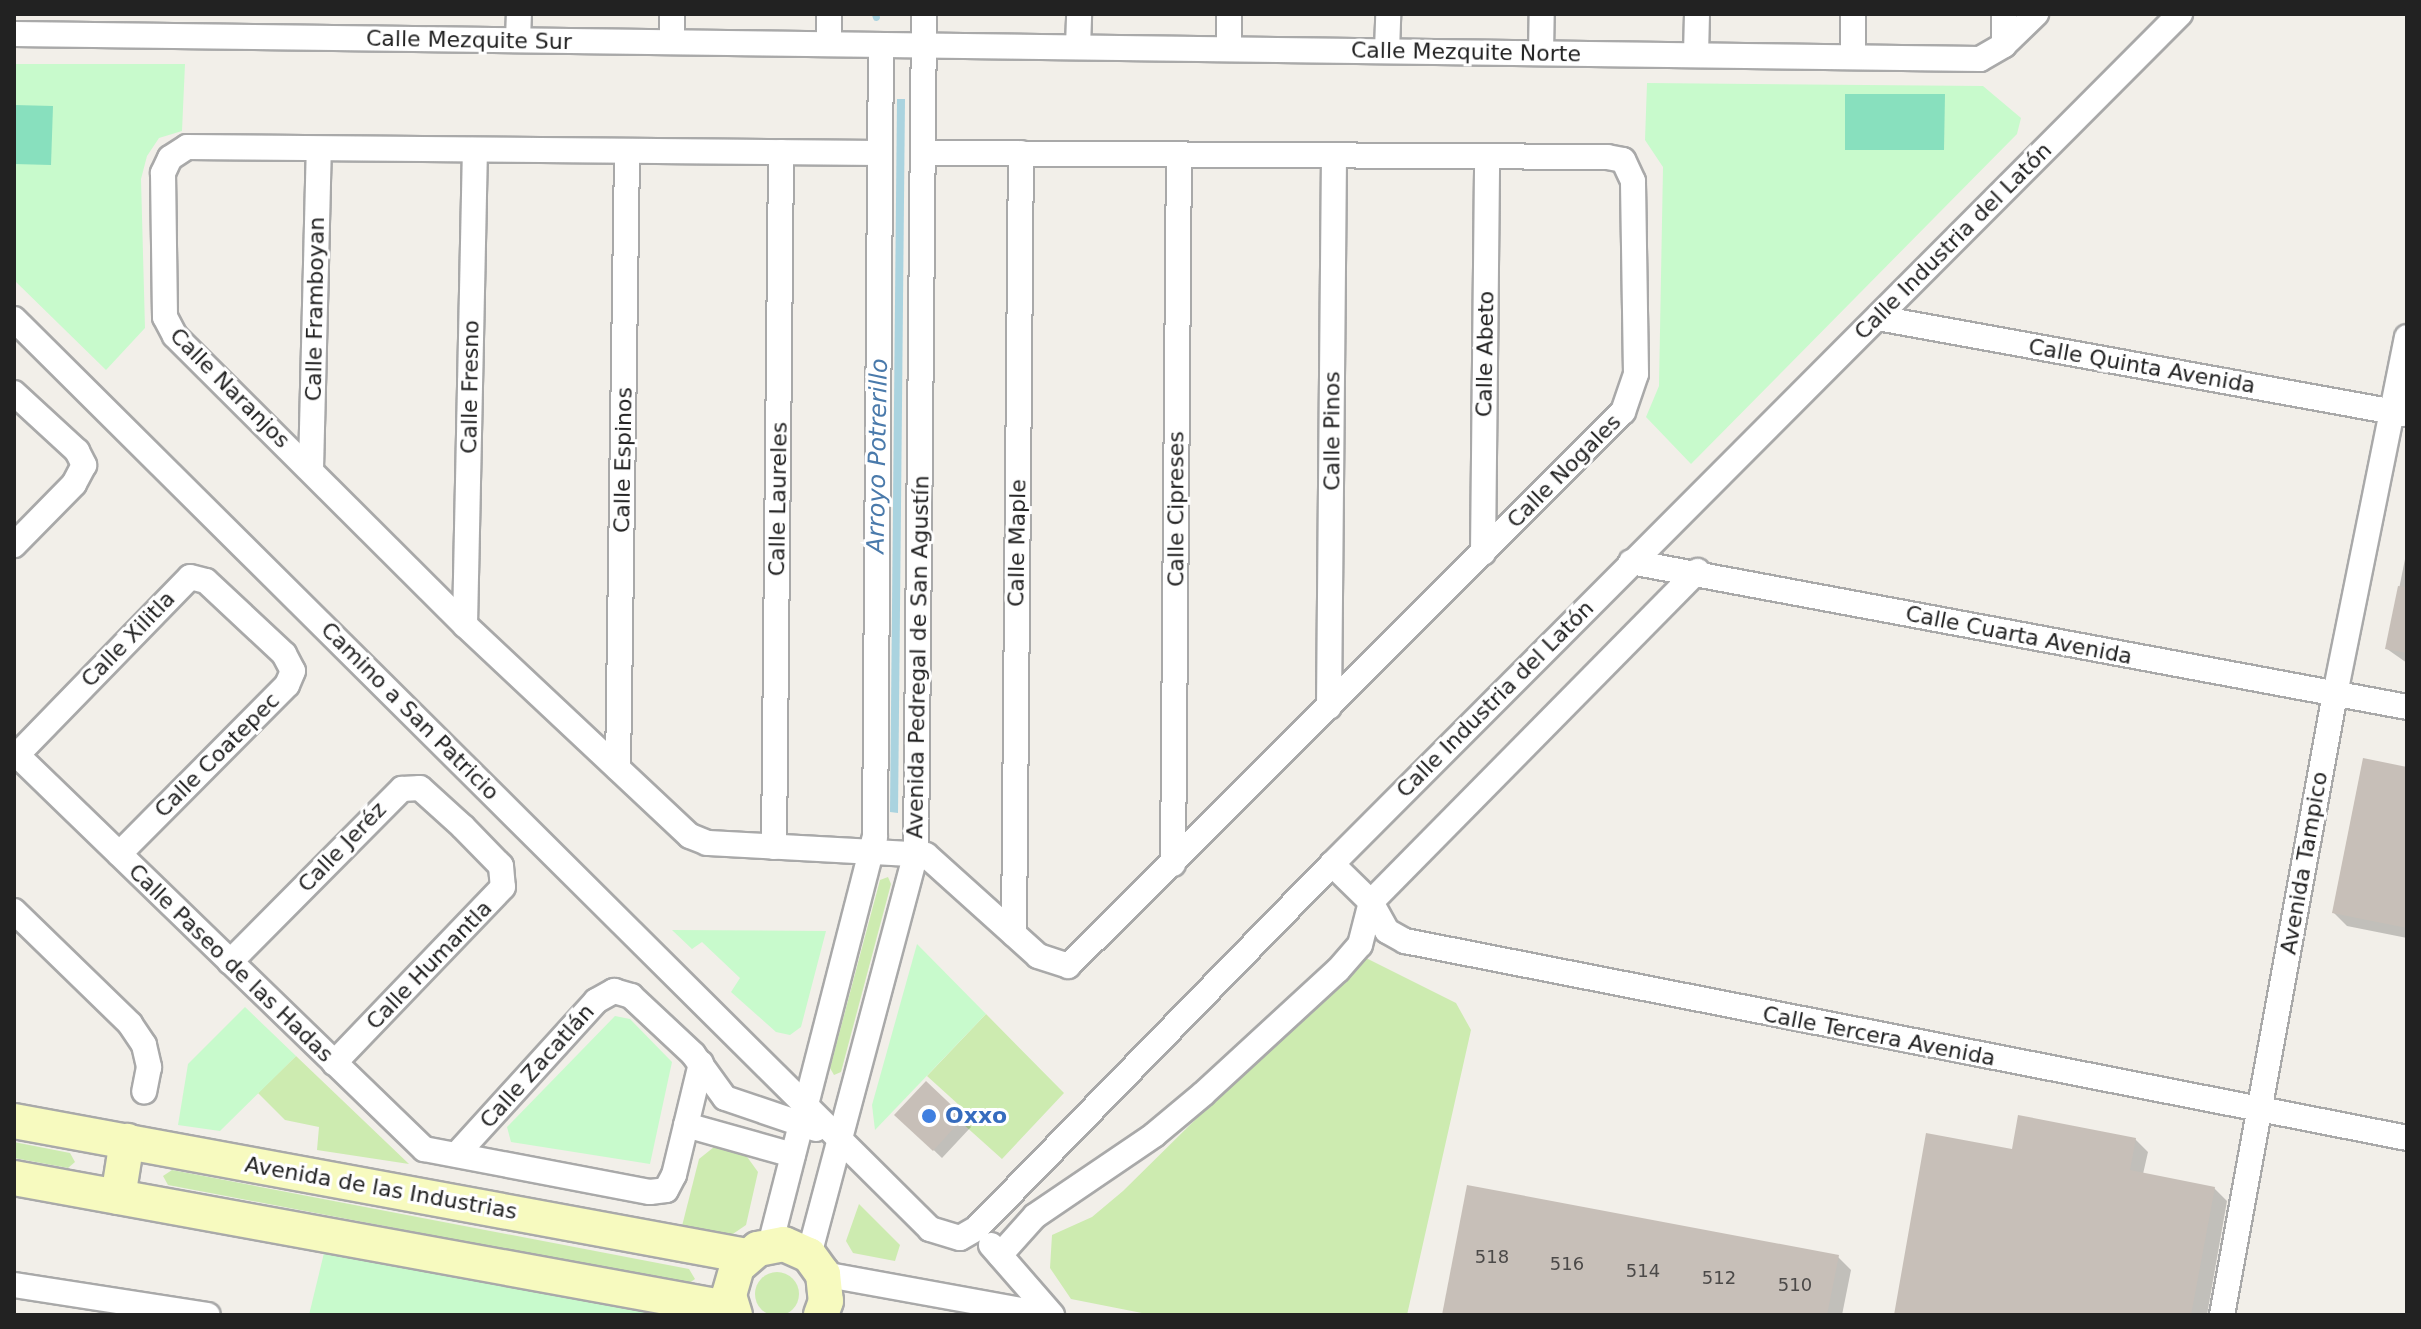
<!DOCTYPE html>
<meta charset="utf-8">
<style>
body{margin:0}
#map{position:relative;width:2421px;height:1329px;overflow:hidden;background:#f2efe9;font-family:"DejaVu Sans",sans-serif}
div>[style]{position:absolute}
.grass>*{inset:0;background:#cdebb0}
.round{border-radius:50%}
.park>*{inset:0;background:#c8facc}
.pitch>*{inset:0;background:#88e0be}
.water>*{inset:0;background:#aad3df}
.shadow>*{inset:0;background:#0003}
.stream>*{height:7px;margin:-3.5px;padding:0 3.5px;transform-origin:3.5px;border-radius:3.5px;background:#aad3df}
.building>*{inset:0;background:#c7bfb8}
.roads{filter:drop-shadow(2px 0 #a9a9a9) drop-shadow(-2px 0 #a9a9a9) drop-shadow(0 2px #a9a9a9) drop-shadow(0 -2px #a9a9a9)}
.street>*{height:24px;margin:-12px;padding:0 12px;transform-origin:12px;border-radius:12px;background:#fff}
.secondary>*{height:34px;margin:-17px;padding:0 17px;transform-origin:17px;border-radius:17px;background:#f7fabf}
.dots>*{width:22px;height:22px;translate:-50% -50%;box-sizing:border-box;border:4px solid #fff;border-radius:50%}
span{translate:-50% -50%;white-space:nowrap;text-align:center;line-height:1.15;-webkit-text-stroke:6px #fff;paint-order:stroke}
.number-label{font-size:18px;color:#4b4948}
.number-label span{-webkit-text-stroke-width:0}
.street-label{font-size:22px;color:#222}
.shop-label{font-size:22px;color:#366cbe;font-weight:700}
.left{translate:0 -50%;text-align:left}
.water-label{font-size:24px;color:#4a7aab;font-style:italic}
.frame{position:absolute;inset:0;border:16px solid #222;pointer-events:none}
</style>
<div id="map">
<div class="grass">
<div style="clip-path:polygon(888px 877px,891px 884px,841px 1072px,834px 1075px,830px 1068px,880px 880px)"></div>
<div style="clip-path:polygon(1366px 958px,1456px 1003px,1471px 1030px,1407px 1315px,1152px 1315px,1071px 1299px,1050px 1268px,1052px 1235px,1092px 1217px,1123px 1191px,1348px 969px)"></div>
<div style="clip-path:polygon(986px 1014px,1064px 1093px,1002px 1159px,963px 1124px,970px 1115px,927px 1076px)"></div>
<div style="clip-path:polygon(296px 1056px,409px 1164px,317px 1150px,319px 1127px,285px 1120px,258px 1093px)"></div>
<div style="clip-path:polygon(14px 1142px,70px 1153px,75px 1162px,68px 1168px,14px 1158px)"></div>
<div style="clip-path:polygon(714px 1147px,745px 1154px,758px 1172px,746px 1225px,727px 1238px,681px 1230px,699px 1159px)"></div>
<div style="clip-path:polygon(172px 1170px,689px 1269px,695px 1279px,688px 1284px,168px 1185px,163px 1176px)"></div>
<div style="clip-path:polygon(859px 1204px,900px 1245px,895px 1261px,853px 1253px,846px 1241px)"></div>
<div class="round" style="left:755px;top:1272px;width:44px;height:44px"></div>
</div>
<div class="park">
<div style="clip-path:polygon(14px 64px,185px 64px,182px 131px,159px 138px,147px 156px,141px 179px,145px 328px,106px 370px,14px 280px)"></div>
<div style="clip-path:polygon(1647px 83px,1983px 86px,2021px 118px,2017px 134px,1691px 464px,1646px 417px,1659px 386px,1663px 167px,1645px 140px)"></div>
<div style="clip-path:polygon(672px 930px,826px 931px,801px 1027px,790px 1035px,776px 1032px,731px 992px,740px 978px,702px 942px,692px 949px)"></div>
<div style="clip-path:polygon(917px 944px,986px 1014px,875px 1130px,872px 1105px)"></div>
<div style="clip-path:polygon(245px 1007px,296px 1056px,220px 1131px,178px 1125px,188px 1064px)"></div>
<div style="clip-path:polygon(615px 1016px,630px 1019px,672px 1062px,650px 1164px,511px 1142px,507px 1127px)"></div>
<div style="clip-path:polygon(324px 1253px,659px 1315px,309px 1315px)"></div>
</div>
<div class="pitch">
<div style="clip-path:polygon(1845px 94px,1945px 94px,1944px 150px,1845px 150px)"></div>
<div style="clip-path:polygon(14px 105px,53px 106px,51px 165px,14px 164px)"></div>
</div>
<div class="water">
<div style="clip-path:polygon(897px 99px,905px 99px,898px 813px,890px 812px)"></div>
</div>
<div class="shadow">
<div style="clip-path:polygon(2405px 559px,2407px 560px,2407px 663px,2387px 649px)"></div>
<div style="clip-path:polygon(2407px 769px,2407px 938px,2347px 926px,2334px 913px)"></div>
<div style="clip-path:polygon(926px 1084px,971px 1127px,942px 1158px,897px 1115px)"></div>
<div style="clip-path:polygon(2135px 1139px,2148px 1152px,2143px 1174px,2214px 1188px,2227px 1201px,2207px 1315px,1895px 1315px,2014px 1152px)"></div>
<div style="clip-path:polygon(1838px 1257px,1851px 1270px,1842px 1315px,1444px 1315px)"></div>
</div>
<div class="stream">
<div style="left:875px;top:14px;width:3px;rotate:72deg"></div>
</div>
<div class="building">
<div style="clip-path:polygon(2398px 586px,2407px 587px,2407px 653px,2385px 649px)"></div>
<div style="clip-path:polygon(2363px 758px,2407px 767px,2407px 928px,2332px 913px)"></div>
<div style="clip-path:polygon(926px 1081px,964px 1117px,933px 1151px,894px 1115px)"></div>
<div style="clip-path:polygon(2018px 1115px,2136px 1138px,2130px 1170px,2215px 1187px,2191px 1315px,1894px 1315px,1926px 1133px,2012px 1149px)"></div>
<div style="clip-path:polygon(1467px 1185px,1839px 1255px,1827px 1315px,1442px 1315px)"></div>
</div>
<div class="roads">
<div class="street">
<div style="left:14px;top:34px;width:1966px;rotate:0.73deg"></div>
<div style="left:1980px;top:59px;width:28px;rotate:-30deg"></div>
<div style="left:2004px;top:45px;width:45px;rotate:-44.1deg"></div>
<div style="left:518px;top:40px;width:26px;rotate:-88deg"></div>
<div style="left:672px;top:42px;width:28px;rotate:-90deg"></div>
<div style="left:829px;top:44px;width:30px;rotate:-90deg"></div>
<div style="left:2004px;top:45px;width:31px;rotate:-90deg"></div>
<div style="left:1078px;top:47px;width:33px;rotate:-88deg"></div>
<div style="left:1229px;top:49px;width:35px;rotate:-90deg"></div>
<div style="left:1387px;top:51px;width:37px;rotate:-88deg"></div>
<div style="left:1541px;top:53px;width:39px;rotate:-89deg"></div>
<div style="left:1696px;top:55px;width:41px;rotate:-88.6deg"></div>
<div style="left:1853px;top:57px;width:43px;rotate:-90deg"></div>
<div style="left:880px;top:153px;width:693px;rotate:-179.5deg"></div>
<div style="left:187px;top:147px;width:20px;rotate:147deg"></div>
<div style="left:170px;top:158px;width:17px;rotate:115deg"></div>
<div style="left:163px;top:173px;width:144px;rotate:89.2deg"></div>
<div style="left:165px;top:317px;width:21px;rotate:62deg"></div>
<div style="left:175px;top:336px;width:409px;rotate:44.9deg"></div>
<div style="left:465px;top:625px;width:308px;rotate:43.2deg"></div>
<div style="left:690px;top:836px;width:18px;rotate:22deg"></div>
<div style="left:707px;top:843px;width:219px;rotate:3.1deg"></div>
<div style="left:926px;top:855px;width:151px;rotate:42deg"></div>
<div style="left:1038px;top:956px;width:32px;rotate:18deg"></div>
<div style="left:1068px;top:966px;width:784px;rotate:-44.95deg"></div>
<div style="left:1623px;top:412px;width:40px;rotate:-71.1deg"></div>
<div style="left:1636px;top:374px;width:193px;rotate:-90.9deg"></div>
<div style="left:1633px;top:181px;width:23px;rotate:-115deg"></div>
<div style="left:1623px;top:160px;width:16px;rotate:-169deg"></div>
<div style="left:1607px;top:157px;width:684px;rotate:-179.66deg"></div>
<div style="left:1878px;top:318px;width:536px;rotate:10.32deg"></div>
<div style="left:14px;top:319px;width:1291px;rotate:44.81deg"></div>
<div style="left:930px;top:1229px;width:31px;rotate:17deg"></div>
<div style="left:960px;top:1238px;width:20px;rotate:-30deg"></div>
<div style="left:977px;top:1228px;width:508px;rotate:-45.72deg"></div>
<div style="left:1332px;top:864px;width:1201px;rotate:-45.07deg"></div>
<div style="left:14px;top:393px;width:86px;rotate:42.6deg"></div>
<div style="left:77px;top:451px;width:16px;rotate:63deg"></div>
<div style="left:84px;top:465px;width:21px;rotate:118deg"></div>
<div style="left:74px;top:484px;width:86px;rotate:134.5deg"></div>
<div style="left:311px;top:469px;width:320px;rotate:-88.6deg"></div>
<div style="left:1483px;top:553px;width:397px;rotate:-89.4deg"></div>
<div style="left:1631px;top:562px;width:789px;rotate:10.58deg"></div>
<div style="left:465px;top:625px;width:475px;rotate:-88.8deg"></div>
<div style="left:1329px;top:707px;width:552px;rotate:-89.48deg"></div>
<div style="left:14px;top:752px;width:571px;rotate:44.08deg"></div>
<div style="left:424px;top:1149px;width:230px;rotate:10.8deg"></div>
<div style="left:650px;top:1192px;width:16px;rotate:-7deg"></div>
<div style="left:666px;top:1190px;width:17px;rotate:-62deg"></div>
<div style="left:674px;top:1175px;width:115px;rotate:-76.4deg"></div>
<div style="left:17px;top:755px;width:248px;rotate:-45.8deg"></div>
<div style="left:190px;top:577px;width:16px;rotate:14deg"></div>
<div style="left:206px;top:581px;width:107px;rotate:43.1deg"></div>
<div style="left:284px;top:654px;width:19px;rotate:62deg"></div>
<div style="left:293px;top:671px;width:15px;rotate:113deg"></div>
<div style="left:287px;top:685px;width:238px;rotate:134.8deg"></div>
<div style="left:618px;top:768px;width:617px;rotate:-89.16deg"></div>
<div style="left:774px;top:847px;width:695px;rotate:-89.42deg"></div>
<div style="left:1173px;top:864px;width:710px;rotate:-89.52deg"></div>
<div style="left:1332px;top:864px;width:54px;rotate:44.3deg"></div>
<div style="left:1371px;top:902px;width:33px;rotate:61deg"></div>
<div style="left:1387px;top:931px;width:21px;rotate:29deg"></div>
<div style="left:1405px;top:941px;width:1021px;rotate:11.12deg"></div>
<div style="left:1371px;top:902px;width:465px;rotate:-45.4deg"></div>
<div style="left:14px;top:911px;width:162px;rotate:44.2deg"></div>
<div style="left:130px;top:1024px;width:25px;rotate:56deg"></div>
<div style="left:144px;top:1045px;width:23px;rotate:77deg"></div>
<div style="left:149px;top:1067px;width:25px;rotate:101deg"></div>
<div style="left:1014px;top:934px;width:781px;rotate:-89.49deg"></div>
<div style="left:230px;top:962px;width:244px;rotate:-45.2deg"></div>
<div style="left:402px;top:789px;width:18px;rotate:-3deg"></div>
<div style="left:420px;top:788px;width:58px;rotate:42.2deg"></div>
<div style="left:463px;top:827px;width:54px;rotate:45.7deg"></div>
<div style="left:501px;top:866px;width:21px;rotate:85deg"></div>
<div style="left:503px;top:887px;width:244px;rotate:133.8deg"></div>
<div style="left:686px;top:1125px;width:111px;rotate:15.7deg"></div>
<div style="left:457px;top:1154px;width:207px;rotate:-47.7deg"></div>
<div style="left:596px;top:1001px;width:21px;rotate:-29deg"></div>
<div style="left:614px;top:991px;width:18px;rotate:16deg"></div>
<div style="left:631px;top:996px;width:85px;rotate:43.1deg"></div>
<div style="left:693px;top:1054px;width:54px;rotate:54deg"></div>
<div style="left:725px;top:1098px;width:96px;rotate:18.8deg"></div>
<div style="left:770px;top:1245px;width:421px;rotate:-75.6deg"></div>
<div style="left:875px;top:837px;width:792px;rotate:-89.57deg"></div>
<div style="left:991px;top:1245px;width:93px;rotate:48.9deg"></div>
<div style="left:809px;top:1255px;width:417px;rotate:-75.1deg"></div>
<div style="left:916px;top:852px;width:838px;rotate:-89.45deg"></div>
<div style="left:1000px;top:1255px;width:52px;rotate:-48.1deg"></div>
<div style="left:1035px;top:1216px;width:144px;rotate:-34.2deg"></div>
<div style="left:1154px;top:1135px;width:64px;rotate:-39.9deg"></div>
<div style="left:1203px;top:1094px;width:183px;rotate:-42.6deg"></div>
<div style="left:1338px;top:970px;width:33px;rotate:-49deg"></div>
<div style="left:1360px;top:945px;width:44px;rotate:-75.7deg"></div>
<div style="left:823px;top:1274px;width:230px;rotate:10.3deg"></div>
<div style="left:14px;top:1285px;width:196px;rotate:8.8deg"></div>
<div style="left:2222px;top:1315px;width:631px;rotate:-79.69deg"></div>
<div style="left:2335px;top:694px;width:364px;rotate:-78.6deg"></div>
</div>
<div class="secondary">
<div style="left:14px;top:1121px;width:745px;rotate:10.44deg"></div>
<div style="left:14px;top:1178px;width:730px;rotate:10.34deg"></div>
<div style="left:118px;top:1197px;width:57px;rotate:-80.9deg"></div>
<div style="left:735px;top:1315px;width:21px;rotate:-107deg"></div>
<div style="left:729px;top:1295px;width:29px;rotate:-74deg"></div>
<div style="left:737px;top:1267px;width:28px;rotate:-41deg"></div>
<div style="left:758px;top:1249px;width:26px;rotate:-11deg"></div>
<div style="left:784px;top:1244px;width:27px;rotate:24deg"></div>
<div style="left:809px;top:1255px;width:24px;rotate:54deg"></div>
<div style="left:823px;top:1274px;width:27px;rotate:84deg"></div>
<div style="left:826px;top:1301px;width:15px;rotate:110deg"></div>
</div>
</div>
<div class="dots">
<div style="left:929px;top:1116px;background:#3f7fe0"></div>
</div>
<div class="number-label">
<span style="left:1492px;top:1257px">518</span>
<span style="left:1567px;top:1264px">516</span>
<span style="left:1643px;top:1271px">514</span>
<span style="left:1719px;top:1278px">512</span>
<span style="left:1795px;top:1285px">510</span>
</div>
<div class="street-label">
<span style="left:469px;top:40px;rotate:1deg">Calle Mezquite Sur</span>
<span style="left:1466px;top:52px;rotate:1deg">Calle Mezquite Norte</span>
<span style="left:1953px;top:241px;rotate:-45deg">Calle Industria del Latón</span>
<span style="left:315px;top:309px;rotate:-89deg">Calle Framboyan</span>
<span style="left:1485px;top:354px;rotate:-89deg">Calle Abeto</span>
<span style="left:2142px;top:366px;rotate:10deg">Calle Quinta Avenida</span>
<span style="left:470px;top:387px;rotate:-89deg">Calle Fresno</span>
<span style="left:230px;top:388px;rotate:45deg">Calle Naranjos</span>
<span style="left:1332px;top:431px;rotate:-90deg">Calle Pinos</span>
<span style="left:623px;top:460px;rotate:-89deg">Calle Espinos</span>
<span style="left:1564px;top:471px;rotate:-45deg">Calle Nogales</span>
<span style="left:778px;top:499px;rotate:-89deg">Calle Laureles</span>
<span style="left:1176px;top:509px;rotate:-90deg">Calle Cipreses</span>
<span style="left:1017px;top:543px;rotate:-89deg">Calle Maple</span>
<span style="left:2019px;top:635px;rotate:11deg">Calle Cuarta Avenida</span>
<span style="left:128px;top:639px;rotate:-46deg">Calle Xilitla</span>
<span style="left:918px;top:657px;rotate:-89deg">Avenida Pedregal de San Agustín</span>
<span style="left:1495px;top:699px;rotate:-45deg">Calle Industria del Latón</span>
<span style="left:410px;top:711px;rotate:45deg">Camino a San Patricio</span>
<span style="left:217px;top:755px;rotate:-45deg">Calle Coatepec</span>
<span style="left:342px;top:847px;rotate:-46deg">Calle Jeréz</span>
<span style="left:2304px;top:863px;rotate:-80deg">Avenida Tampico</span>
<span style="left:231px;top:963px;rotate:44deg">Calle Paseo de las Hadas</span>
<span style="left:429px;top:965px;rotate:-46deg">Calle Humantla</span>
<span style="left:1879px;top:1036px;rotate:11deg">Calle Tercera Avenida</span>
<span style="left:537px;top:1066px;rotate:-48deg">Calle Zacatlán</span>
<span style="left:381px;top:1188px;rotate:10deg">Avenida de las Industrias</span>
</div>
<div class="shop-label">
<span class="left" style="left:945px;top:1116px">Oxxo</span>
</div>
<div class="water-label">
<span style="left:878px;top:456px;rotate:-89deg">Arroyo Potrerillo</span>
</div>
<div class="frame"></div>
</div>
